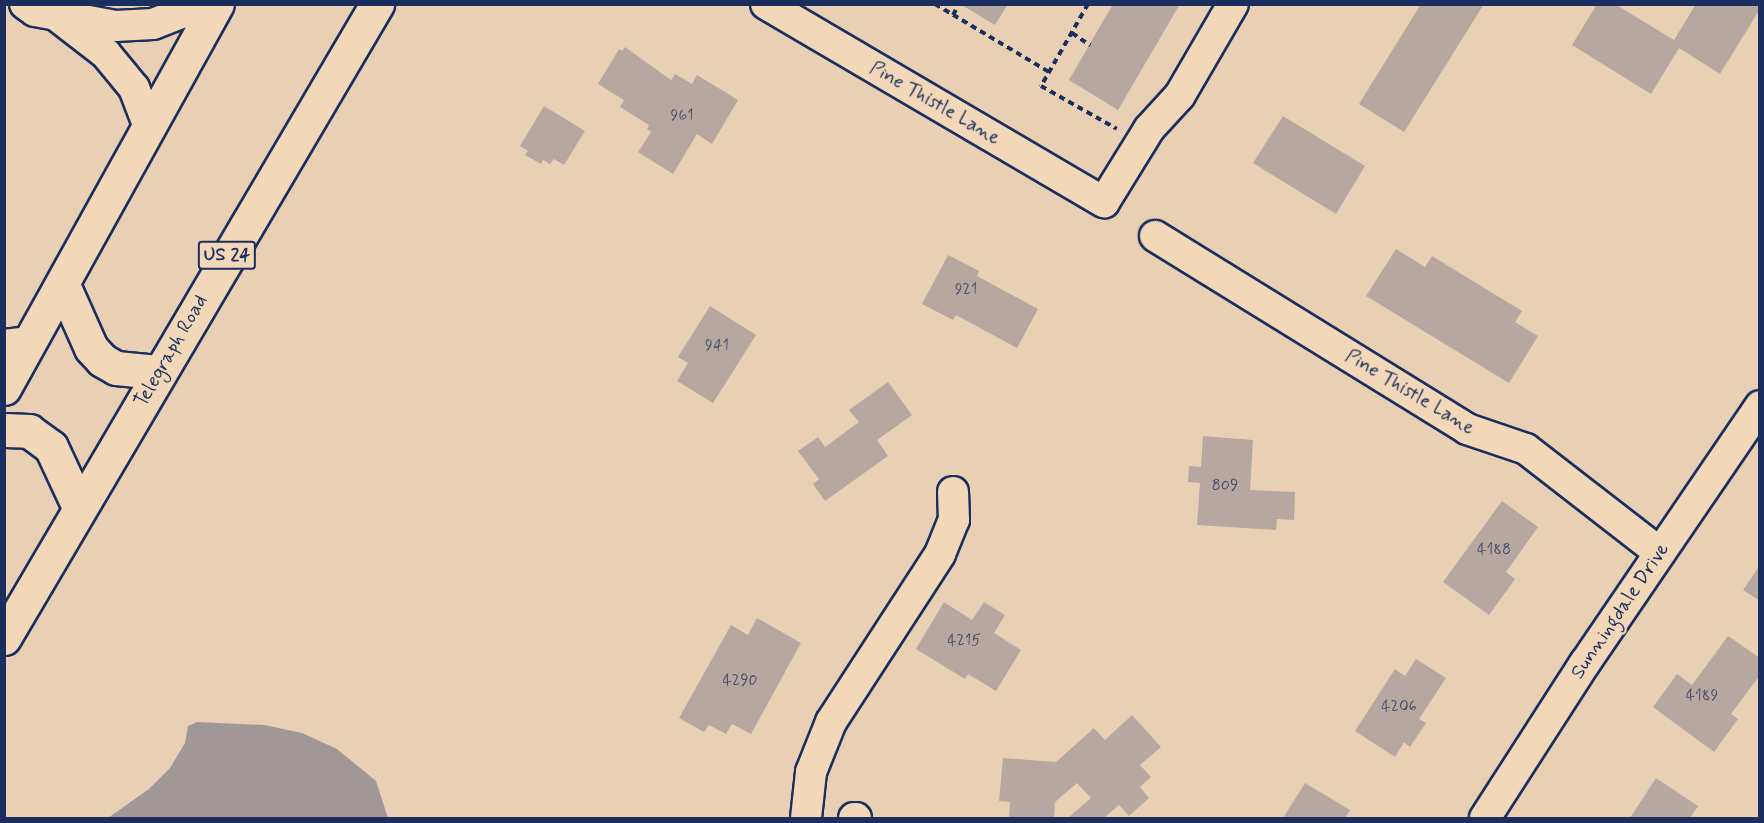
<!DOCTYPE html>
<style>
body{margin:0}
#map{position:relative;width:1764px;height:823px;overflow:hidden;background:#e9d0b5;font-family:Mynerve,sans-serif}
div>[style]{position:absolute}
.water>*{inset:0;background:#a09796}
.building>*{inset:0;background:#b6a8a0}
.path>*{height:4px;margin-top:-2px;transform-origin:0;background:repeating-linear-gradient(90deg,#1b2f5e 0 6px,transparent 0 10.5px)}
.roads{filter:drop-shadow(2px 0 #1b2f5e) drop-shadow(-2px 0 #1b2f5e) drop-shadow(0 2px #1b2f5e) drop-shadow(0 -2px #1b2f5e)}
.minor>*{height:30px;margin:-15px;padding:0 15px;transform-origin:15px;border-radius:15px;background:#f2d7b9}
.highway>*{height:33px;margin:-16.5px;padding:0 16.5px;transform-origin:16.5px;border-radius:16.5px;background:#f2d7b9}
span{translate:-50% -50%;white-space:nowrap;text-align:center;line-height:1.15;-webkit-text-stroke:4.5px #f2d7b9;paint-order:stroke}
.number-label{font-size:16px;color:#424d6e}
.number-label span{-webkit-text-stroke-width:0}
.shield-label span{padding:2px 4px;background:#f2d7b9;border:2px solid;border-radius:4px;-webkit-text-stroke-width:0}
.shield-label{font-size:18px;color:#1b2f5e;font-weight:700}
.street-label{font-size:20px;color:#1b2f5e}
.frame{position:absolute;inset:0;border:6px solid #1b2f5e;pointer-events:none}
</style>
<div id="map">
<div class="water">
<div style="clip-path:polygon(197px 722px,264px 725px,302px 733px,337px 749px,376px 781px,388px 818px,108px 818px,149px 789px,170px 768px,185px 743px,188px 726px)"></div>
</div>
<div class="building">
<div style="clip-path:polygon(960px 4px,1008px 4px,995px 25px)"></div>
<div style="clip-path:polygon(1113px 4px,1180px 4px,1118px 110px,1069px 80px)"></div>
<div style="clip-path:polygon(1421px 4px,1484px 4px,1404px 132px,1359px 104px)"></div>
<div style="clip-path:polygon(1597px 4px,1615px 4px,1674px 40px,1696px 4px,1760px 4px,1760px 9px,1720px 74px,1679px 48px,1651px 94px,1572px 45px)"></div>
<div style="clip-path:polygon(625px 47px,671px 80px,675px 74px,692px 84px,697px 75px,738px 100px,712px 144px,697px 134px,673px 174px,638px 152px,651px 132px,647px 129px,649px 125px,620px 107px,624px 100px,598px 84px,619px 49px,622px 51px)"></div>
<div style="clip-path:polygon(544px 106px,585px 131px,564px 165px,554px 159px,550px 164px,543px 160px,541px 164px,525px 155px,528px 151px,520px 146px)"></div>
<div style="clip-path:polygon(1283px 116px,1365px 166px,1336px 214px,1253px 163px)"></div>
<div style="clip-path:polygon(1396px 249px,1425px 267px,1432px 256px,1522px 311px,1515px 322px,1538px 336px,1509px 383px,1366px 296px)"></div>
<div style="clip-path:polygon(948px 255px,979px 271px,977px 276px,1038px 309px,1017px 348px,956px 315px,953px 320px,922px 304px)"></div>
<div style="clip-path:polygon(710px 306px,756px 335px,713px 403px,677px 381px,688px 363px,678px 357px)"></div>
<div style="clip-path:polygon(888px 382px,912px 415px,877px 440px,888px 456px,825px 501px,813px 484px,819px 479px,798px 451px,818px 437px,825px 447px,859px 422px,849px 410px)"></div>
<div style="clip-path:polygon(1203px 436px,1253px 440px,1250px 490px,1295px 492px,1294px 520px,1277px 519px,1276px 530px,1197px 525px,1200px 483px,1188px 482px,1189px 466px,1201px 467px)"></div>
<div style="clip-path:polygon(1502px 501px,1538px 527px,1506px 572px,1515px 579px,1489px 615px,1443px 582px)"></div>
<div style="clip-path:polygon(1760px 565px,1760px 601px,1743px 590px)"></div>
<div style="clip-path:polygon(944px 602px,972px 620px,984px 602px,1005px 615px,994px 633px,1021px 650px,996px 691px,968px 674px,965px 679px,916px 649px)"></div>
<div style="clip-path:polygon(757px 618px,801px 643px,751px 734px,732px 724px,726px 734px,709px 725px,704px 732px,679px 718px,731px 625px,748px 635px)"></div>
<div style="clip-path:polygon(1728px 636px,1760px 658px,1760px 675px,1731px 714px,1738px 719px,1714px 752px,1653px 707px,1677px 674px,1692px 685px)"></div>
<div style="clip-path:polygon(1416px 659px,1446px 678px,1419px 719px,1426px 723px,1410px 747px,1404px 742px,1395px 757px,1355px 731px,1395px 669px,1405px 676px)"></div>
<div style="clip-path:polygon(1132px 715px,1161px 747px,1140px 765px,1151px 777px,1140px 787px,1149px 798px,1129px 816px,1119px 805px,1104px 818px,1068px 818px,1091px 798px,1077px 783px,1055px 802px,1054px 818px,1009px 818px,1010px 802px,999px 801px,1003px 758px,1056px 762px,1094px 728px,1105px 740px)"></div>
<div style="clip-path:polygon(1656px 778px,1698px 806px,1690px 818px,1630px 818px)"></div>
<div style="clip-path:polygon(1305px 783px,1350px 810px,1345px 818px,1283px 818px)"></div>
</div>
<div class="path">
<div style="left:935px;top:4px;width:133px;rotate:30.8deg"></div>
<div style="left:1088px;top:4px;width:95px;rotate:119.8deg"></div>
<div style="left:1041px;top:86px;width:87px;rotate:29.5deg"></div>
<div style="left:953px;top:15px;width:10px;rotate:-61deg"></div>
<div style="left:1072px;top:33px;width:22px;rotate:34deg"></div>
</div>
<div class="roads">
<div class="minor">
<div style="left:25px;top:4px;width:12px;rotate:35deg"></div>
<div style="left:35px;top:11px;width:82px;rotate:10.5deg"></div>
<div style="left:116px;top:26px;width:37px;rotate:-3deg"></div>
<div style="left:153px;top:24px;width:55px;rotate:-21.4deg"></div>
<div style="left:766px;top:4px;width:392px;rotate:30.4deg"></div>
<div style="left:1104px;top:202px;width:86px;rotate:-58.3deg"></div>
<div style="left:1149px;top:129px;width:46px;rotate:-47.6deg"></div>
<div style="left:1180px;top:95px;width:105px;rotate:-59.8deg"></div>
<div style="left:53px;top:13px;width:67px;rotate:37.7deg"></div>
<div style="left:106px;top:54px;width:44px;rotate:50.5deg"></div>
<div style="left:134px;top:88px;width:39px;rotate:69deg"></div>
<div style="left:1155px;top:236px;width:367px;rotate:31.7deg"></div>
<div style="left:1467px;top:429px;width:62px;rotate:18.7deg"></div>
<div style="left:1526px;top:449px;width:168px;rotate:37.8deg"></div>
<div style="left:4px;top:345px;width:26px;rotate:-7deg"></div>
<div style="left:806px;top:818px;width:46px;rotate:-83.8deg"></div>
<div style="left:811px;top:772px;width:54px;rotate:-68.2deg"></div>
<div style="left:831px;top:722px;width:200px;rotate:-57deg"></div>
<div style="left:940px;top:554px;width:37px;rotate:-68deg"></div>
<div style="left:954px;top:520px;width:28px;rotate:-92deg"></div>
<div style="left:854px;top:818px;width:2px"></div>
<div style="left:1485px;top:818px;width:184px;rotate:-57.2deg"></div>
<div style="left:1585px;top:663px;width:311px;rotate:-55.7deg"></div>
</div>
<div class="highway">
<div style="left:63px;top:285px;width:69px;rotate:66deg"></div>
<div style="left:91px;top:348px;width:16px;rotate:47deg"></div>
<div style="left:102px;top:360px;width:16px;rotate:30deg"></div>
<div style="left:116px;top:368px;width:42px;rotate:5.4deg"></div>
<div style="left:4px;top:388px;width:439px;rotate:-61deg"></div>
<div style="left:4px;top:430px;width:25px;rotate:2deg"></div>
<div style="left:29px;top:431px;width:27px;rotate:36deg"></div>
<div style="left:51px;top:447px;width:66px;rotate:65deg"></div>
<div style="left:4px;top:638px;width:736px;rotate:-59.53deg"></div>
</div>
</div>
<div class="number-label">
<span style="left:682px;top:116px">961</span>
<span style="left:966px;top:290px">921</span>
<span style="left:717px;top:346px">941</span>
<span style="left:1225px;top:486px">809</span>
<span style="left:1494px;top:550px">4188</span>
<span style="left:964px;top:641px">4215</span>
<span style="left:740px;top:681px">4290</span>
<span style="left:1702px;top:696px">4189</span>
<span style="left:1399px;top:707px">4206</span>
</div>
<div class="shield-label">
<span style="left:227px;top:255px">US 24</span>
</div>
<div class="street-label">
<span style="left:935px;top:103px;rotate:30deg">Pine Thistle Lane</span>
<span style="left:171px;top:351px;rotate:-60deg">Telegraph Road</span>
<span style="left:1410px;top:392px;rotate:31deg">Pine Thistle Lane</span>
<span style="left:1620px;top:611px;rotate:-56deg">Sunningdale Drive</span>
</div>
<div class="frame"></div>
</div>
